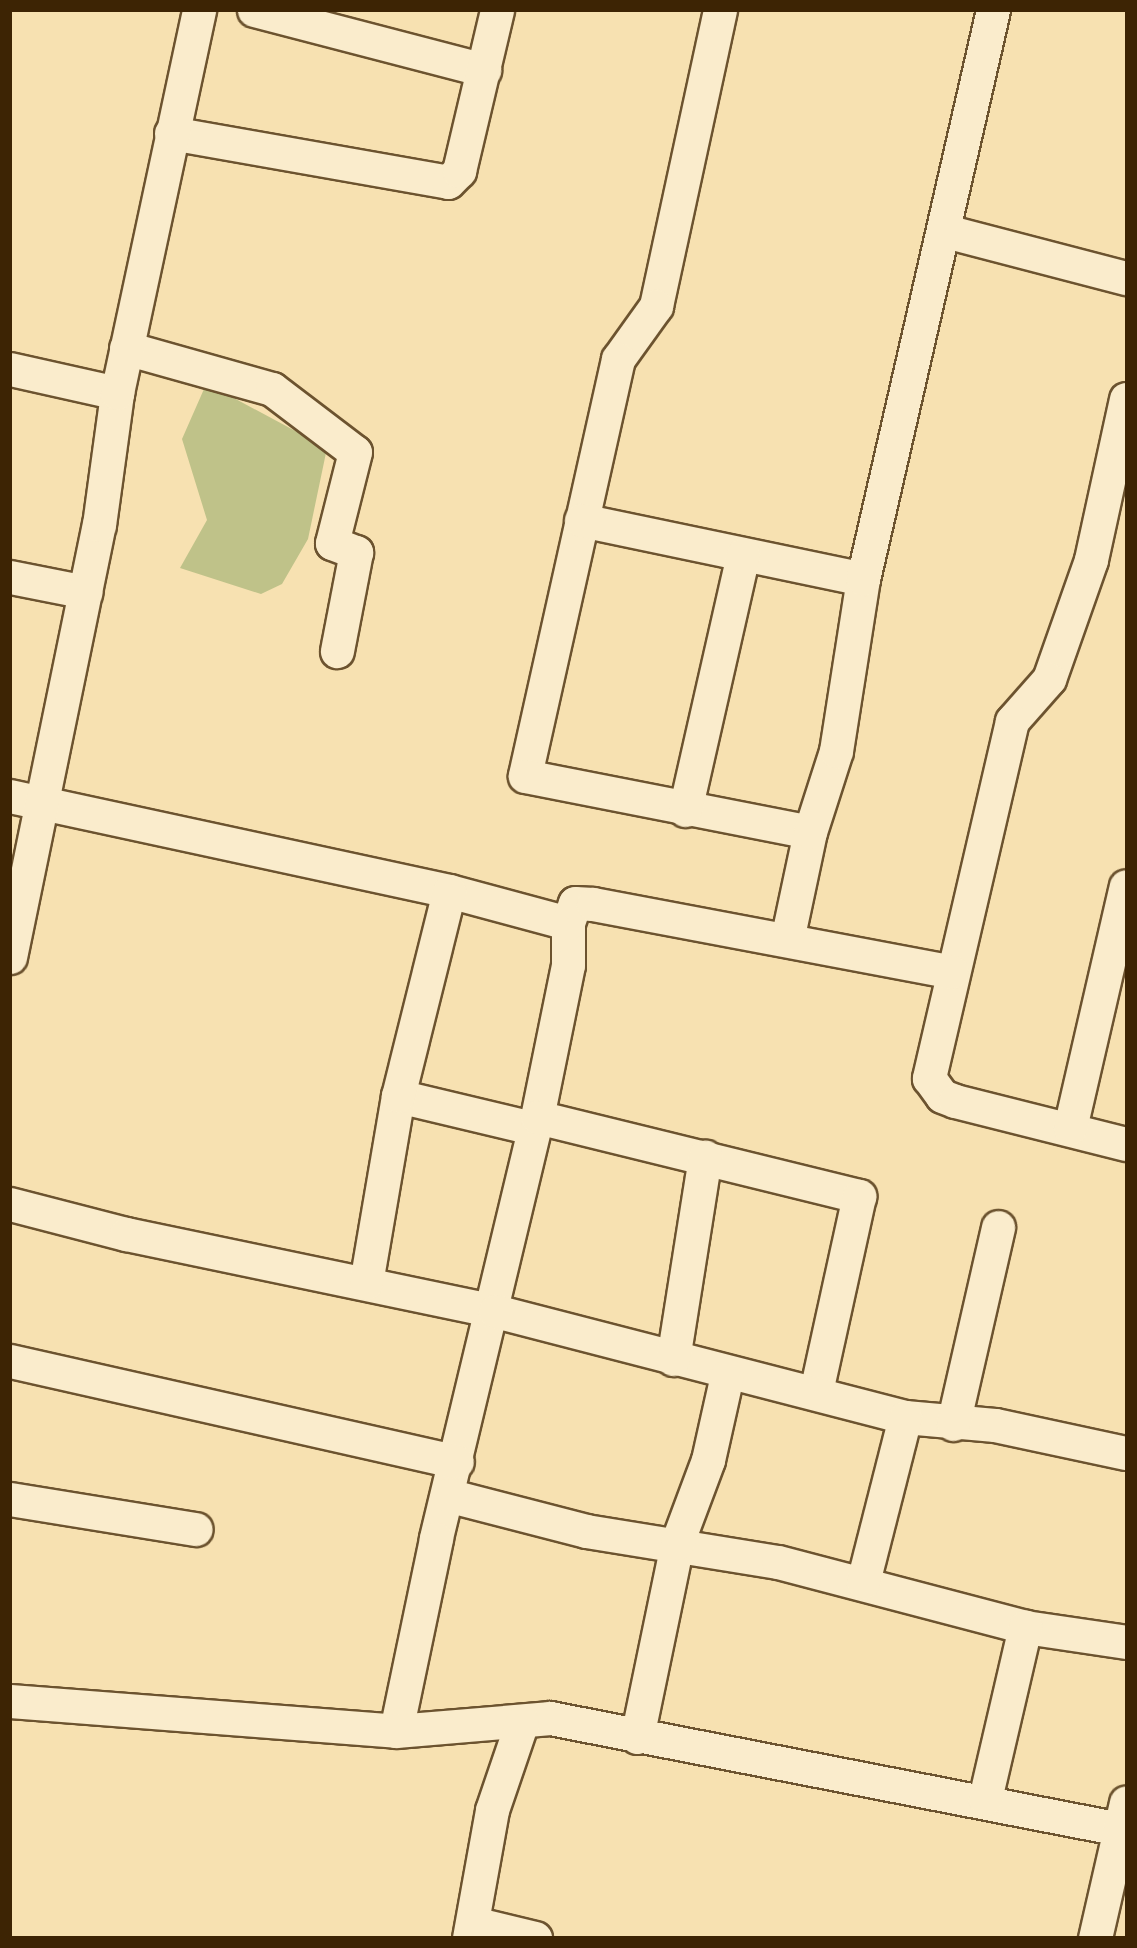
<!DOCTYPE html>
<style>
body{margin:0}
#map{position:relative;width:1137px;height:1948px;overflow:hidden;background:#f7e1b1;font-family:"IM FELL DW Pica",serif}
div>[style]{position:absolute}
.green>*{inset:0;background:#bfc289}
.roads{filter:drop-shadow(2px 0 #6c532f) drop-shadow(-2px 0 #6c532f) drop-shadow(0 2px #6c532f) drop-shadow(0 -2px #6c532f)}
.street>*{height:33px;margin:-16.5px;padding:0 16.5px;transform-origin:16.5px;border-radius:16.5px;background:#faeccc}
span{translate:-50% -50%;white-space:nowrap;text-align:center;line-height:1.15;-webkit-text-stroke:4.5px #faeccc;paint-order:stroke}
.frame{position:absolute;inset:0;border:12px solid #3d2404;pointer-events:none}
</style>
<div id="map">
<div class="green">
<div style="clip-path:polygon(204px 389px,232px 397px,327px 448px,308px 539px,282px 584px,261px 594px,180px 568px,207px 520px,182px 439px)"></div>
</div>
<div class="roads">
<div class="street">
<div style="left:254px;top:10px;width:238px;rotate:14.6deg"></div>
<div style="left:720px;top:10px;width:303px;rotate:102.2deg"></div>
<div style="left:656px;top:306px;width:65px;rotate:125.6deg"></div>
<div style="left:618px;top:359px;width:427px;rotate:102.6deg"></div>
<div style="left:525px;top:776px;width:290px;rotate:11.1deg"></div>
<div style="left:171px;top:133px;width:281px;rotate:10deg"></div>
<div style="left:448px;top:182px;width:16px;rotate:-45deg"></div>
<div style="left:459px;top:171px;width:165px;rotate:-76.7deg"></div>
<div style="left:945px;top:231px;width:187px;rotate:14.6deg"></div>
<div style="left:126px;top:348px;width:152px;rotate:15.7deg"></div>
<div style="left:272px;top:389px;width:104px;rotate:37.2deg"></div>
<div style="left:355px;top:452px;width:94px;rotate:104.2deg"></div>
<div style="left:332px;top:543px;width:26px;rotate:21deg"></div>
<div style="left:356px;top:552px;width:101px;rotate:100.9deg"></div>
<div style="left:10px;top:369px;width:110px;rotate:12.6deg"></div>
<div style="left:1126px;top:399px;width:165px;rotate:102.3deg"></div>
<div style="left:1091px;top:560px;width:126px;rotate:109.4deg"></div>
<div style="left:1049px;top:679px;width:56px;rotate:131.4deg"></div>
<div style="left:1012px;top:721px;width:367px;rotate:103.1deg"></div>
<div style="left:929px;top:1078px;width:22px;rotate:54deg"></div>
<div style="left:942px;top:1096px;width:14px;rotate:21deg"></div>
<div style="left:955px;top:1101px;width:176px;rotate:14.1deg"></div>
<div style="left:581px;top:520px;width:288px;rotate:11.8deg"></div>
<div style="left:10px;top:577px;width:77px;rotate:11.2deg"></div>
<div style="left:10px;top:796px;width:449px;rotate:12.2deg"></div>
<div style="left:449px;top:891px;width:123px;rotate:15.1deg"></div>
<div style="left:568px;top:923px;width:42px;rotate:90deg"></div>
<div style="left:568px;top:965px;width:155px;rotate:101.5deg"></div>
<div style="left:537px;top:1117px;width:434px;rotate:103.5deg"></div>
<div style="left:436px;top:1539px;width:196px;rotate:101.8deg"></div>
<div style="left:685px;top:810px;width:262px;rotate:-77.2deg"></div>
<div style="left:568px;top:923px;width:21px;rotate:-71deg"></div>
<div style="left:575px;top:903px;width:18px;rotate:3deg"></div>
<div style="left:593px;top:904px;width:365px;rotate:10.7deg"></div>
<div style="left:787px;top:940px;width:110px;rotate:-78deg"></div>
<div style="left:810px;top:832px;width:85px;rotate:-72.2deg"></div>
<div style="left:836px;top:751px;width:174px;rotate:-81.1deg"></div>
<div style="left:863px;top:579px;width:584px;rotate:-77.13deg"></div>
<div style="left:10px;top:957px;width:441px;rotate:-78.4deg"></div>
<div style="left:99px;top:525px;width:133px;rotate:-82.2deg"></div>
<div style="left:117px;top:393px;width:392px;rotate:-77.9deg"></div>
<div style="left:398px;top:1096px;width:138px;rotate:13.4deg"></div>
<div style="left:537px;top:1117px;width:332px;rotate:13.8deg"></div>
<div style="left:859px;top:1196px;width:201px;rotate:102.4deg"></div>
<div style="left:1070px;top:1128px;width:248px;rotate:-77deg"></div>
<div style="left:10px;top:1204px;width:120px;rotate:14.5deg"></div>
<div style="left:126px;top:1234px;width:377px;rotate:11.8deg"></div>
<div style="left:495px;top:1311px;width:423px;rotate:14.5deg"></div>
<div style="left:905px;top:1417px;width:90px;rotate:5.1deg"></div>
<div style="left:995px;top:1425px;width:134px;rotate:12.1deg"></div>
<div style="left:366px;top:1283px;width:190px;rotate:-80.3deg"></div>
<div style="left:398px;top:1096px;width:211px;rotate:-76deg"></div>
<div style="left:673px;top:1359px;width:205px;rotate:-81deg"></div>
<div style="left:10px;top:1361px;width:458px;rotate:12.7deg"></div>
<div style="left:953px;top:1424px;width:202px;rotate:-77.1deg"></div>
<div style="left:447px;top:1495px;width:144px;rotate:14.5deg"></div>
<div style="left:586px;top:1531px;width:194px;rotate:9.2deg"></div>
<div style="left:778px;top:1562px;width:255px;rotate:14.7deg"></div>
<div style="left:1025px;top:1627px;width:102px;rotate:8.4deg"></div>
<div style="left:10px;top:1499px;width:188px;rotate:9.2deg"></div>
<div style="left:863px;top:1582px;width:170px;rotate:-75.7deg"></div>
<div style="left:10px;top:1701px;width:387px;rotate:4.4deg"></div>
<div style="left:396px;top:1731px;width:155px;rotate:-4.8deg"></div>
<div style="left:550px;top:1718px;width:581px;rotate:11.02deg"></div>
<div style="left:637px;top:1737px;width:198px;rotate:-78.3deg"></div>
<div style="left:677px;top:1543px;width:89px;rotate:-69.5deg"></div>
<div style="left:708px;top:1460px;width:87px;rotate:-77.4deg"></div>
<div style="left:985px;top:1799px;width:177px;rotate:-76.9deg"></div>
<div style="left:473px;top:1923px;width:64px;rotate:13.6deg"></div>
<div style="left:469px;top:1938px;width:130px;rotate:-79.8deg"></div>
<div style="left:492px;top:1810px;width:93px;rotate:-71.2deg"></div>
<div style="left:1095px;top:1938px;width:139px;rotate:-77.1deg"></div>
</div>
</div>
<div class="frame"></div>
</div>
